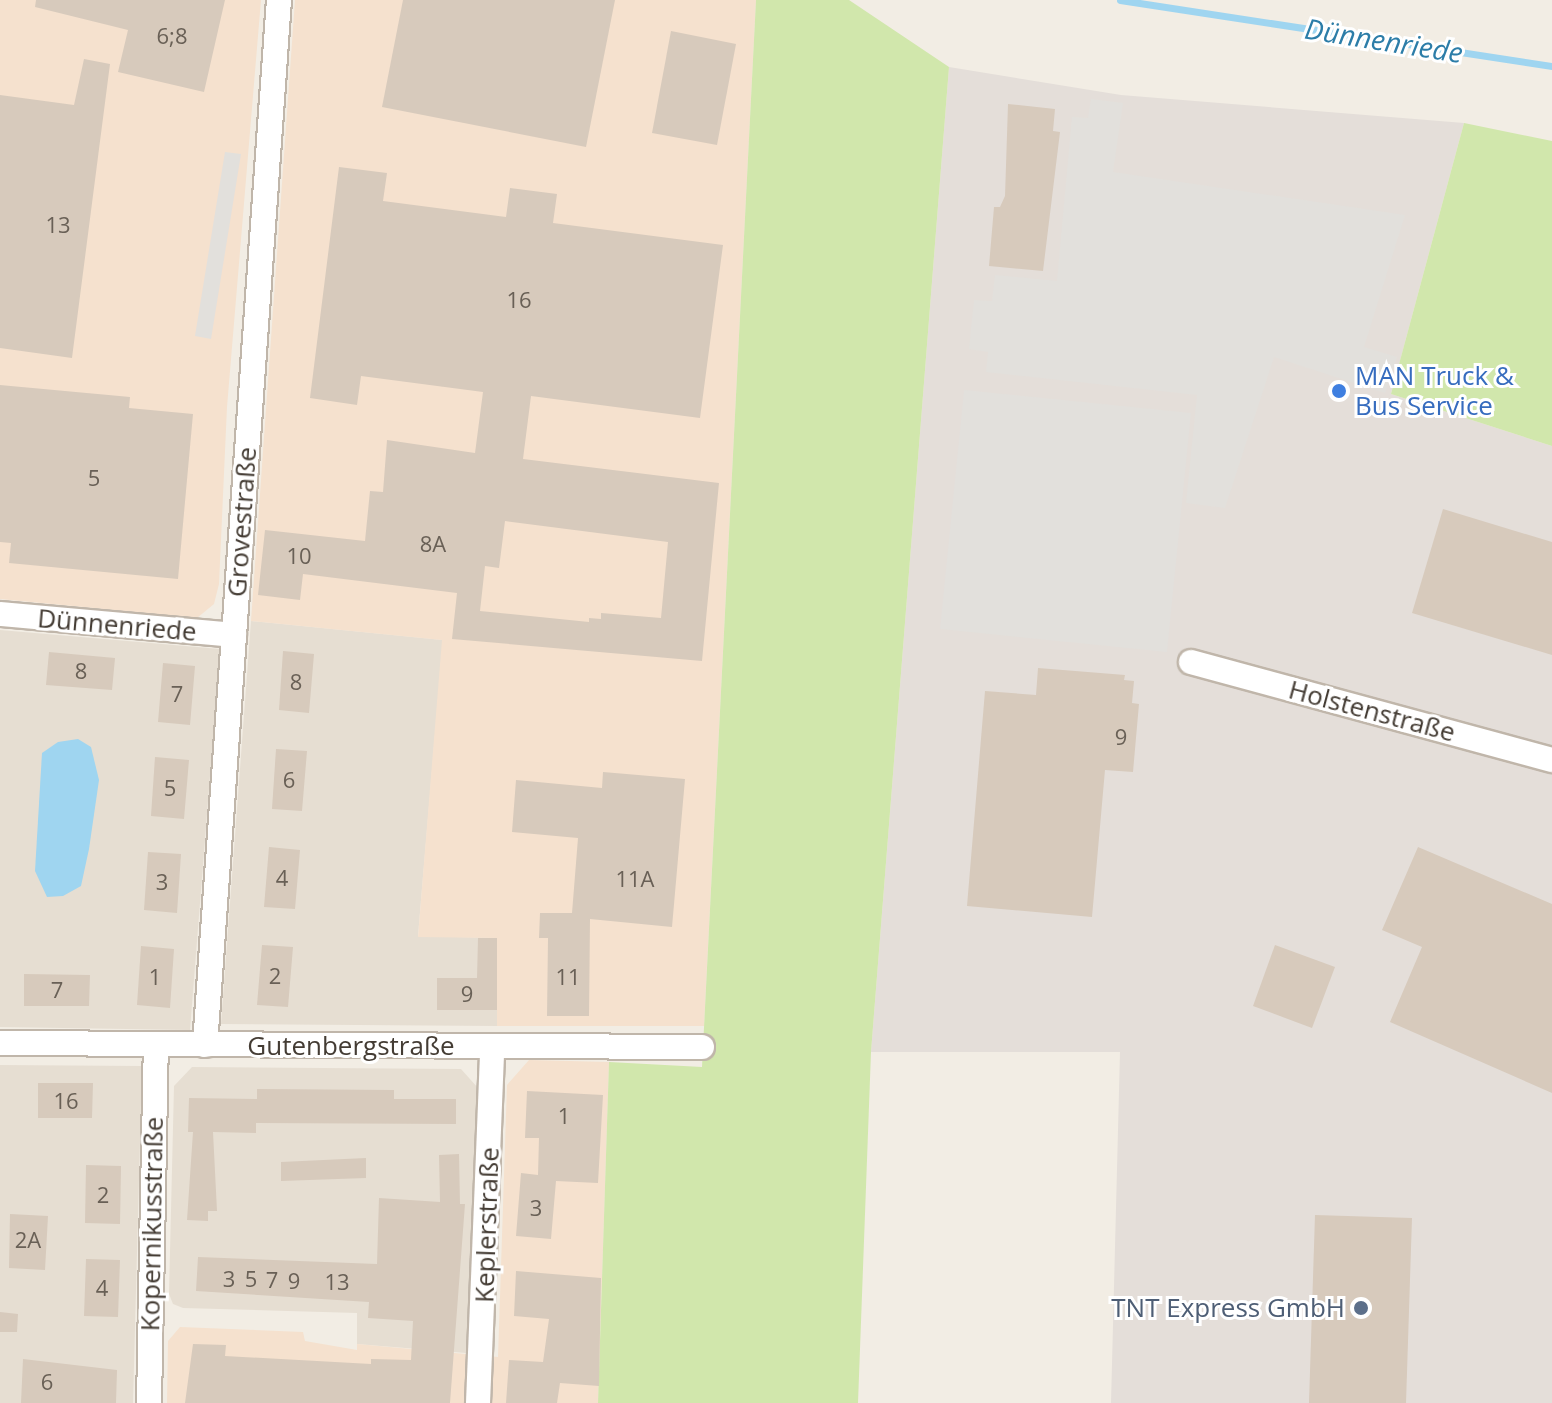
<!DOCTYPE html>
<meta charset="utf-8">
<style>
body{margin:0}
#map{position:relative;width:1552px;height:1403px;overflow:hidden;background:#f2ede4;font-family:"Open Sans",sans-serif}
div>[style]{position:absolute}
.residential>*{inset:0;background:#e6ded2}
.commercial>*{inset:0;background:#f5e1ce}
.industrial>*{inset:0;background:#e4ded9}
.green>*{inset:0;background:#d1e7ac}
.parking>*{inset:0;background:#e2e0dc}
.water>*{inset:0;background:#9fd5f0}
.stream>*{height:7px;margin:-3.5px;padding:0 3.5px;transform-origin:3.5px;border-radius:3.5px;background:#9fd5f0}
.building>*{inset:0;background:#d7cabc}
.roads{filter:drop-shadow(2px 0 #c0b6aa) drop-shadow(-2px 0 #c0b6aa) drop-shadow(0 2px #c0b6aa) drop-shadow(0 -2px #c0b6aa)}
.street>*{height:24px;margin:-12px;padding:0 12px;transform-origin:12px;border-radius:12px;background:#fff}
.dots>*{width:22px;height:22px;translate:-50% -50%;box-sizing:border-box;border:4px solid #fff;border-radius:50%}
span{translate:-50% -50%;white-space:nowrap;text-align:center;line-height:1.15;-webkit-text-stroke:6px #fff;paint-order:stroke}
.number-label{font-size:22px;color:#696056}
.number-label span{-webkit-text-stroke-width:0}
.shop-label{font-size:26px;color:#366cbe}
.left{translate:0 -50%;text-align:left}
.street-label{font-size:26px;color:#443c34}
.service-label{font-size:26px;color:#4e5e75}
.right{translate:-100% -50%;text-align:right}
.water-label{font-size:28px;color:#2c7da8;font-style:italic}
</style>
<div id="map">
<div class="residential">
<div style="clip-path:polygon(251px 621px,443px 640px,418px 936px,497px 938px,497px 1026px,221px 1024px)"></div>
<div style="clip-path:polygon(0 630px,220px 649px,190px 1030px,0 1027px)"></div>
<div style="clip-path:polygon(0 1065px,142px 1066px,133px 1403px,0 1403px)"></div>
<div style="clip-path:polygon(192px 1067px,461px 1069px,478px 1088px,466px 1353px,357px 1344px,357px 1313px,183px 1308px,173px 1304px,169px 1294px,174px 1086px)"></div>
</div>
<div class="commercial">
<div style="clip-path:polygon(0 0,261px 0,227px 407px,219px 584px,214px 604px,197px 618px,0 599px)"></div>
<div style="clip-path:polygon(295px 0,756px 0,704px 1026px,497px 1026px,497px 938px,418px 937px,442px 640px,251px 621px)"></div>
<div style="clip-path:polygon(529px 1060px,609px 1062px,598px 1403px,167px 1403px,168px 1341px,180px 1327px,303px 1332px,305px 1341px,357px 1350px,357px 1344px,498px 1357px,507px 1085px)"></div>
</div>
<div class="industrial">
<div style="clip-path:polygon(949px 67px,1121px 95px,1464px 123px,1391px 394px,1552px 446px,1552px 1403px,1111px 1403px,1120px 1052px,871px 1052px)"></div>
</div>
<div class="green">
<div style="clip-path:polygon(756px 0,849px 0,949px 67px,871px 1052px,858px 1403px,598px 1403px,609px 1062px,702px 1067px)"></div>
<div style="clip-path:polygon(1464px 123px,1552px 141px,1552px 446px,1391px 394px)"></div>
</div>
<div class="parking">
<div style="clip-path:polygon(1091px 99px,1123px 103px,1113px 172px,1405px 215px,1364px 347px,1397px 357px,1385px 393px,1274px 357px,1225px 508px,1186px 503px,1197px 395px,986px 372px,988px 352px,969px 349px,974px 300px,992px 301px,995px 275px,1057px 281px,1072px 117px,1088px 118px)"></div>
<div style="clip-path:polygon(225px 152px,241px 154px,211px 339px,195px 336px)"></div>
<div style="clip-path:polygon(964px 390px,1191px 413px,1167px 652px,940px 629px)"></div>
</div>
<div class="water">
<div style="clip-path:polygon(78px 739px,91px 747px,99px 780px,89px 849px,81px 886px,63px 896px,47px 897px,35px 871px,42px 753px,58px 742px)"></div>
</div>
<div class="stream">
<div style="left:1120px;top:0;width:437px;rotate:8.7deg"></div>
</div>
<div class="building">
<div style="clip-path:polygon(36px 0,225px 0,204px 92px,118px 72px,128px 30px,35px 7px)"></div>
<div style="clip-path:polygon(403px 0,615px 0,586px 147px,382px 107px)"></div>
<div style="clip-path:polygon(671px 31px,736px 44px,717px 145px,652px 133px)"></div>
<div style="clip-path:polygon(84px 59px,110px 64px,72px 358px,0 348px,0 95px,74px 105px)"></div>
<div style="clip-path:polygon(1008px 104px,1055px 109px,1053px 131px,1060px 132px,1043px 271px,989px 266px,994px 207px,1000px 207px,1005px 196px)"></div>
<div style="clip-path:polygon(evenodd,339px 167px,387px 173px,383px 201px,506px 217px,510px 188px,557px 194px,553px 223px,723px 245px,700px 418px,531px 396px,523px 459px,719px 483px,702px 661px,452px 639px,457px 593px,303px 574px,300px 600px,258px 595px,265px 530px,365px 541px,370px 491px,383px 492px,387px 440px,475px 453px,483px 392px,361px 376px,357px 405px,310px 398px,339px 167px,505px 521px,668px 542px,661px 618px,601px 613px,601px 619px,589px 618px,589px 622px,480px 611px,485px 566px,499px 568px,505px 521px)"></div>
<div style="clip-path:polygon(0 385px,130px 397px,129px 408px,193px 414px,178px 579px,9px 563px,11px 543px,0 542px)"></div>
<div style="clip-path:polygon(1443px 509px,1552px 542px,1552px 655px,1412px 613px)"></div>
<div style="clip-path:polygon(283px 651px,314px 654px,309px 713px,279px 710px)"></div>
<div style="clip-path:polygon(49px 652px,115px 658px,112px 690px,46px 685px)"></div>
<div style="clip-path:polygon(163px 663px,195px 666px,190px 725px,158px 722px)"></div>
<div style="clip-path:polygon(1038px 668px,1125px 675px,1124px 680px,1134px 681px,1132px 703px,1139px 704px,1133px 772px,1105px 770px,1092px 917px,967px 906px,985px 691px,1036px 695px)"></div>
<div style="clip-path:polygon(276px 749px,307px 751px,302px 811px,272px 809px)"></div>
<div style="clip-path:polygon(155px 757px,189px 760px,184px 819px,151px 816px)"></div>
<div style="clip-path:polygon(603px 772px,685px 779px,672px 927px,590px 919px,589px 1016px,547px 1016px,548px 938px,539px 938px,540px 913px,572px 913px,578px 838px,512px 832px,516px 780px,602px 788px)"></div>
<div style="clip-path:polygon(269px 847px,300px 850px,295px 909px,264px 907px)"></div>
<div style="clip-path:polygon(1418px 847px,1552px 904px,1552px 1093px,1390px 1022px,1422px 947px,1382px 930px)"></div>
<div style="clip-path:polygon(148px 852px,181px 854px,177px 913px,144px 910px)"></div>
<div style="clip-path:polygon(478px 938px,497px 938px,497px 1010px,437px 1010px,437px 978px,477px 978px)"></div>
<div style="clip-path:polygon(262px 945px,293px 947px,288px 1007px,257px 1005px)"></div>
<div style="clip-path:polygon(1275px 945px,1335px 967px,1312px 1028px,1253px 1006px)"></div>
<div style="clip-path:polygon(141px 946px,174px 949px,170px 1008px,137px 1005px)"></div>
<div style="clip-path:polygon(24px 974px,90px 975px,89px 1006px,24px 1006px)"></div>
<div style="clip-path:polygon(38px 1083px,93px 1083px,92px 1118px,38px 1118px)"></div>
<div style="clip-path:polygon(257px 1089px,394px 1090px,394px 1099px,456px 1099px,456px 1124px,256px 1123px,256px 1133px,213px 1132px,217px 1211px,208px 1211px,208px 1221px,187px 1220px,193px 1132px,188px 1132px,189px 1098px,257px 1099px)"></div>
<div style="clip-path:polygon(527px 1091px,603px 1095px,598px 1183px,556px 1181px,551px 1239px,516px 1236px,521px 1173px,538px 1175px,539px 1138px,525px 1138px)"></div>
<div style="clip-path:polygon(459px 1154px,460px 1204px,465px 1204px,450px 1403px,185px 1403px,193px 1344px,226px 1345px,225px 1356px,371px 1364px,371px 1359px,411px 1360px,413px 1321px,368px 1318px,369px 1302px,196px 1291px,198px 1257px,377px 1264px,379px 1198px,440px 1202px,439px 1155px)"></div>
<div style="clip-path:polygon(366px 1158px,366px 1178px,281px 1181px,281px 1162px)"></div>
<div style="clip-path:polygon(86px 1165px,121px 1166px,120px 1224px,85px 1223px)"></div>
<div style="clip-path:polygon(10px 1214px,48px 1216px,45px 1270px,9px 1268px)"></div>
<div style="clip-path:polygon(1315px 1215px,1412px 1218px,1406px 1403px,1309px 1403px)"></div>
<div style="clip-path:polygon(86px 1259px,120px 1260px,118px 1317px,84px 1316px)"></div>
<div style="clip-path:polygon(516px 1271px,601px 1278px,599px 1386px,560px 1383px,557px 1403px,506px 1403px,509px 1360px,543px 1362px,549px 1319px,514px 1316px)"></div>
<div style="clip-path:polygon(0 1312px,18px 1314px,17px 1332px,0 1332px)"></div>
<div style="clip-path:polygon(23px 1359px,117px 1370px,116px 1403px,21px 1403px)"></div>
</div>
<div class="roads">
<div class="street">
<div style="left:0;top:614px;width:235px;rotate:5.1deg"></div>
<div style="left:1191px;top:662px;width:374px;rotate:15.2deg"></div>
<div style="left:0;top:1043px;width:702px;rotate:0.33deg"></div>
<div style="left:205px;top:1045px;width:1048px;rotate:-85.95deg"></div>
<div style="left:149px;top:1403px;width:359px;rotate:-88.9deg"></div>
<div style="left:478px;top:1403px;width:356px;rotate:-87.7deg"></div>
</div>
</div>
<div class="dots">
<div style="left:1339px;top:391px;background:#3f7fe0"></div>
<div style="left:1361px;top:1308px;background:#5c6f8a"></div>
</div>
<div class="number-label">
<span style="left:172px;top:36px">6;8</span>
<span style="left:58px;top:225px">13</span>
<span style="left:519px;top:300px">16</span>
<span style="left:94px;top:478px">5</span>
<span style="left:433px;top:544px">8A</span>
<span style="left:299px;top:556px">10</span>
<span style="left:81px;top:671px">8</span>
<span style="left:296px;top:682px">8</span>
<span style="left:177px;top:694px">7</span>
<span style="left:1121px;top:737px">9</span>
<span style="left:289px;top:780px">6</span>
<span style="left:170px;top:788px">5</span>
<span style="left:282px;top:878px">4</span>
<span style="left:635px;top:879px">11A</span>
<span style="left:162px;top:882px">3</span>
<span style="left:275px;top:976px">2</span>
<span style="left:155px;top:977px">1</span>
<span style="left:568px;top:977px">11</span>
<span style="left:57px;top:990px">7</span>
<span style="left:467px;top:994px">9</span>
<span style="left:66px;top:1101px">16</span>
<span style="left:564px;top:1116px">1</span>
<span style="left:103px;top:1195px">2</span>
<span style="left:536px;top:1208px">3</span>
<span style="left:28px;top:1240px">2A</span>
<span style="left:229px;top:1279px">3</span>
<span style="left:251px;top:1279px">5</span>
<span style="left:272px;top:1280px">7</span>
<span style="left:294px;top:1281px">9</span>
<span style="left:337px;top:1282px">13</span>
<span style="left:102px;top:1288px">4</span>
<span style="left:47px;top:1382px">6</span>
</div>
<div class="shop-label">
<span class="left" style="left:1355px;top:391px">MAN Truck &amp;<br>Bus Service</span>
</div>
<div class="street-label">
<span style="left:242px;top:522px;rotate:-86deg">Grovestraße</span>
<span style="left:117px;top:625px;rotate:5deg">Dünnenriede</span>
<span style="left:1372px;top:711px;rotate:15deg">Holstenstraße</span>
<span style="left:351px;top:1046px">Gutenbergstraße</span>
<span style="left:152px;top:1224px;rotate:-89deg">Kopernikusstraße</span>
<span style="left:487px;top:1225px;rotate:-88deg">Keplerstraße</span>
</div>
<div class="service-label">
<span class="right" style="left:1345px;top:1308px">TNT Express GmbH</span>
</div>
<div class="water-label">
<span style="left:1384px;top:40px;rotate:9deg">Dünnenriede</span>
</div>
</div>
